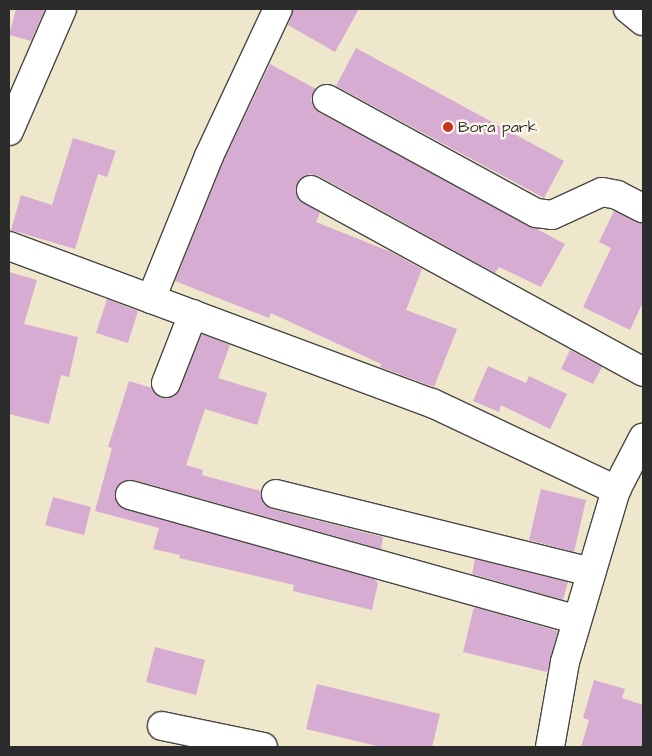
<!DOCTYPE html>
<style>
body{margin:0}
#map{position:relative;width:652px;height:756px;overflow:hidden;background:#efe7cb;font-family:"Architects Daughter",sans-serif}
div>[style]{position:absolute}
.building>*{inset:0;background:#d7acd3}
.roads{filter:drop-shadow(1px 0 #484743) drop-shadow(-1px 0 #484743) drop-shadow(0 1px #484743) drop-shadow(0 -1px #484743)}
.minor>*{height:28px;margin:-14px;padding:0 14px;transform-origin:14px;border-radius:14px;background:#fff}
.dots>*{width:14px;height:14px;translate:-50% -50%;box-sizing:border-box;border:2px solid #fbf7ec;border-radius:50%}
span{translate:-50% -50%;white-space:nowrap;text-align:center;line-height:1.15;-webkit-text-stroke:5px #fbf7ec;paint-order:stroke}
.poi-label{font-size:16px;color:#2b2b2b}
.left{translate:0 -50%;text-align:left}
.frame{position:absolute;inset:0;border:10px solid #2b2b2b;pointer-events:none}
</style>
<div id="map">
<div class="building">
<div style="clip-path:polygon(16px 9px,45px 9px,31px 41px,9px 35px)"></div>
<div style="clip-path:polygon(293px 9px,359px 9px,335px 52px,288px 25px)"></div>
<div style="clip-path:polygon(356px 48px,564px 161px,544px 198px,336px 86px)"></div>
<div style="clip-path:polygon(270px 64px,316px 89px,311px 100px,320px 113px,565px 244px,541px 287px,499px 267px,495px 273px,319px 176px,310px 174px,298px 182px,298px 198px,320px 213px,316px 222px,391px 252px,422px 269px,406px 310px,457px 329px,434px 387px,380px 367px,381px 364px,271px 313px,269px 318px,175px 281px,223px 162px)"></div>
<div style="clip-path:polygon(73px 138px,116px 151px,107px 177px,98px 174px,75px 249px,11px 230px,21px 195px,52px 205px)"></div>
<div style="clip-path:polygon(614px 211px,643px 224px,643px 302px,630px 330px,583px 307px,611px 248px,599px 242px)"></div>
<div style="clip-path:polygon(9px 272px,37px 280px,24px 324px,78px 337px,69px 377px,61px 375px,49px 424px,9px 414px)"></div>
<div style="clip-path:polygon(107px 299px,138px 311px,128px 343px,96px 333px)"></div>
<div style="clip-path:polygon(202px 334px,230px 345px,218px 378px,267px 393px,257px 425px,205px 409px,186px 465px,203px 470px,202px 475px,261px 491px,265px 505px,272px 509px,383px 537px,381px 549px,134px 480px,119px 484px,115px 498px,119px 506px,374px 579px,378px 583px,372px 610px,293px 591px,294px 585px,179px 558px,180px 555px,153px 549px,159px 528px,95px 511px,112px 448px,108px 447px,129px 381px,152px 388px,161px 398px,175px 395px)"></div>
<div style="clip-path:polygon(570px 350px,602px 367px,593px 384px,561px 369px)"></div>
<div style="clip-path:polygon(488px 366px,526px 383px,529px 376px,567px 394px,550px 429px,501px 405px,499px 412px,473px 401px)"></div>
<div style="clip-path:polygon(541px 489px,586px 500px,574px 552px,529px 540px)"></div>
<div style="clip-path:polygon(53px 497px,91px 507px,84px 535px,45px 525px)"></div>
<div style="clip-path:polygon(475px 559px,568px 582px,563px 600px,472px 574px)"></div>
<div style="clip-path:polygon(474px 607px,558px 631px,547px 672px,463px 652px)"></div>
<div style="clip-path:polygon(155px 647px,205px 660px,196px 695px,146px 682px)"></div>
<div style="clip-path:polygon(594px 680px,625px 689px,622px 698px,643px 705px,643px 747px,581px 747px,589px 720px,583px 718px)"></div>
<div style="clip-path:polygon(317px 684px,440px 714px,432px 747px,381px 747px,306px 729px)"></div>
</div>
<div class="roads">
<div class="minor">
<div style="left:628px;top:9px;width:19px;rotate:39deg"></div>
<div style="left:327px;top:99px;width:238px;rotate:28.6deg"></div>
<div style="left:536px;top:213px;width:16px;rotate:7deg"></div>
<div style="left:552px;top:215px;width:55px;rotate:-24.7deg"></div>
<div style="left:602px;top:192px;width:15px;rotate:11deg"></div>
<div style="left:617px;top:195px;width:29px;rotate:27deg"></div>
<div style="left:9px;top:131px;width:133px;rotate:-66.5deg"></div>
<div style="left:311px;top:190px;width:379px;rotate:28.7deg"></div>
<div style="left:9px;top:246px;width:451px;rotate:20.4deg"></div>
<div style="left:432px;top:403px;width:204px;rotate:25.3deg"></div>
<div style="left:151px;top:299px;width:154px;rotate:-67.9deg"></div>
<div style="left:209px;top:156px;width:162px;rotate:-64.9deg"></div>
<div style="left:166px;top:383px;width:74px;rotate:-68.6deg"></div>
<div style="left:276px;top:494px;width:325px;rotate:13.9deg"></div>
<div style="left:130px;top:495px;width:464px;rotate:15.6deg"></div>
<div style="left:162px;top:726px;width:103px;rotate:11.7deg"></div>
<div style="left:550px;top:747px;width:86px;rotate:-80deg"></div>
<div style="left:565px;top:662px;width:179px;rotate:-73.5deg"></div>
<div style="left:616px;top:490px;width:59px;rotate:-62.6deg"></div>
</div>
</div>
<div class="dots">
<div style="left:448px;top:127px;background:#c8321e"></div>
</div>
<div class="poi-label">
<span class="left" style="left:458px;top:127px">Bora park</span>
</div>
<div class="frame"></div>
</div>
